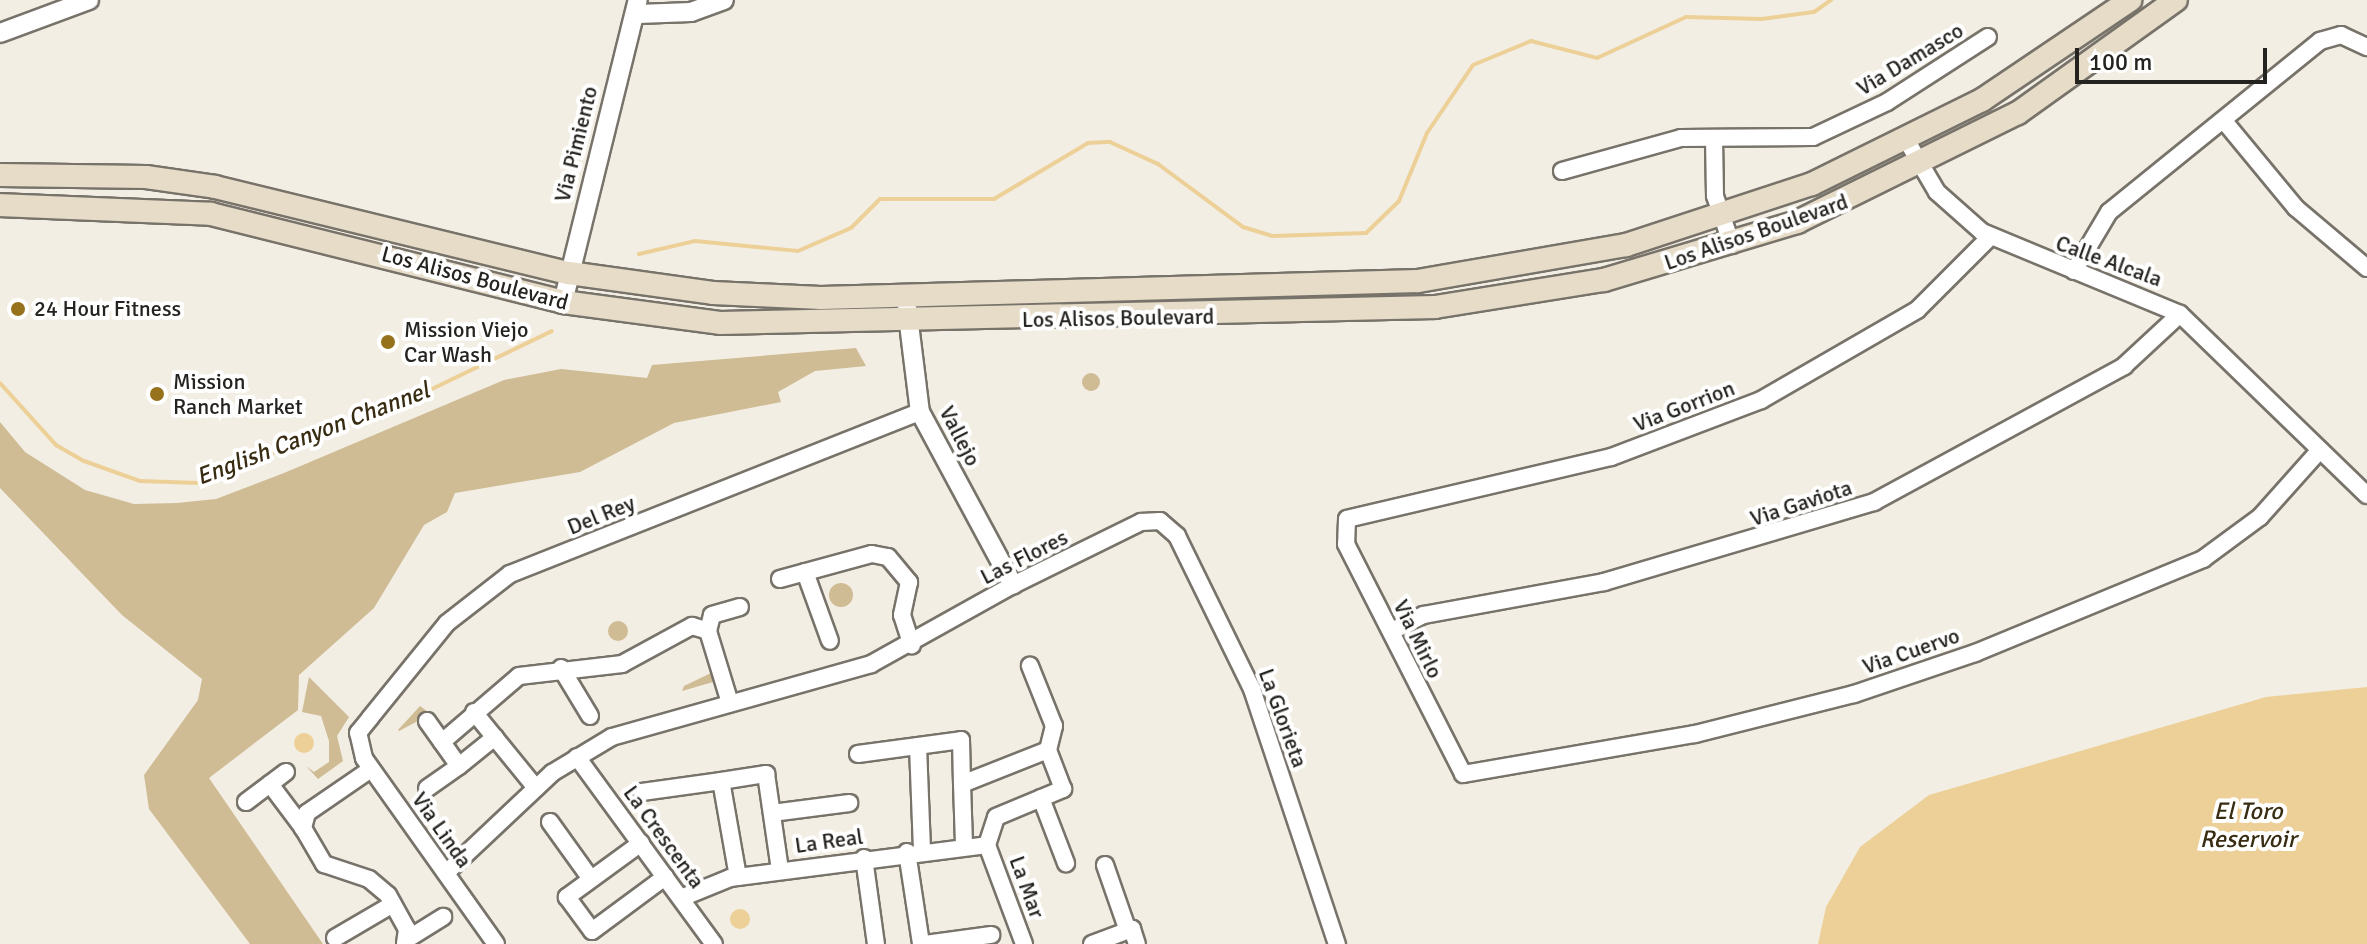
<!DOCTYPE html>
<style>
body{margin:0}
#map{position:relative;width:2367px;height:944px;overflow:hidden;background:#f3eee3;font-family:Signika,sans-serif}
div>[style]{position:absolute}
.green>*{inset:0;background:#cfbb94}
.round{border-radius:50%}
.water>*{inset:0;background:#ecd098}
.stream>*{height:4px;margin:-2px;padding:0 2px;transform-origin:2px;border-radius:2px;background:#ecd098}
.roads{filter:drop-shadow(2px 0 #78736a) drop-shadow(-2px 0 #78736a) drop-shadow(0 2px #78736a) drop-shadow(0 -2px #78736a)}
.minor>*{height:16px;margin:-8px;padding:0 8px;transform-origin:8px;border-radius:8px;background:#fff}
.tertiary>*{height:18px;margin:-9px;padding:0 9px;transform-origin:9px;border-radius:9px;background:#fff}
.secondary>*{height:22px;margin:-11px;padding:0 11px;transform-origin:11px;border-radius:11px;background:#e6dcc8}
.dots>*{width:22px;height:22px;translate:-50% -50%;box-sizing:border-box;border:4px solid #fff;border-radius:50%}
span{translate:-50% -50%;white-space:nowrap;text-align:center;line-height:1.15;-webkit-text-stroke:8px #fff;paint-order:stroke}
.street-label{font-size:22px;color:#25231f}
.poi-label{font-size:22px;color:#25231f}
.left{translate:0 -50%;text-align:left}
.water-label{font-size:24px;color:#382c12;font-style:italic}
.scale{position:absolute;left:2075px;top:48px;width:192px;height:36px;box-sizing:border-box;border:4px solid #25231f;border-top:0;padding-left:10px;font-size:24px;line-height:28px;white-space:nowrap;color:#25231f;-webkit-text-stroke:6px #fff;paint-order:stroke}
</style>
<div id="map">
<div class="green">
<div style="clip-path:polygon(856px 348px,866px 366px,815px 371px,778px 392px,781px 402px,674px 423px,580px 472px,455px 493px,447px 512px,424px 525px,374px 608px,299px 675px,298px 710px,209px 778px,323px 944px,250px 944px,149px 809px,144px 775px,198px 700px,202px 679px,122px 615px,0 488px,0 422px,25px 452px,85px 490px,134px 504px,177px 503px,216px 499px,284px 473px,504px 380px,561px 369px,647px 378px,652px 365px)"></div>
<div class="round" style="left:1082px;top:373px;width:18px;height:18px"></div>
<div class="round" style="left:829px;top:583px;width:24px;height:24px"></div>
<div class="round" style="left:608px;top:621px;width:20px;height:20px"></div>
<div style="clip-path:polygon(711px 673px,713px 682px,682px 691px,684px 686px)"></div>
<div style="clip-path:polygon(309px 677px,349px 717px,337px 736px,343px 761px,318px 779px,306px 766px,314px 772px,329px 762px,329px 741px,321px 716px,302px 712px)"></div>
<div style="clip-path:polygon(420px 706px,431px 714px,399px 731px,398px 730px)"></div>
</div>
<div class="water">
<div style="clip-path:polygon(2367px 687px,2367px 944px,1818px 944px,1826px 907px,1860px 847px,1929px 795px,2266px 697px)"></div>
<div class="round" style="left:294px;top:733px;width:20px;height:20px"></div>
<div class="round" style="left:730px;top:909px;width:20px;height:20px"></div>
</div>
<div class="stream">
<div style="left:639px;top:254px;width:57px;rotate:-13.1deg"></div>
<div style="left:695px;top:241px;width:103px;rotate:5.5deg"></div>
<div style="left:798px;top:251px;width:58px;rotate:-23.5deg"></div>
<div style="left:851px;top:228px;width:41px;rotate:-45deg"></div>
<div style="left:880px;top:199px;width:114px"></div>
<div style="left:994px;top:199px;width:109px;rotate:-30.8deg"></div>
<div style="left:1088px;top:143px;width:22px;rotate:-3deg"></div>
<div style="left:1110px;top:142px;width:53px;rotate:24.6deg"></div>
<div style="left:1158px;top:164px;width:106px;rotate:36.5deg"></div>
<div style="left:1243px;top:227px;width:31px;rotate:17deg"></div>
<div style="left:1273px;top:236px;width:93px;rotate:-1.8deg"></div>
<div style="left:1366px;top:233px;width:46px;rotate:-44.1deg"></div>
<div style="left:1399px;top:201px;width:74px;rotate:-67.6deg"></div>
<div style="left:1427px;top:133px;width:82px;rotate:-55.9deg"></div>
<div style="left:1473px;top:65px;width:63px;rotate:-22.5deg"></div>
<div style="left:1531px;top:41px;width:68px;rotate:14.4deg"></div>
<div style="left:1597px;top:58px;width:98px;rotate:-24.7deg"></div>
<div style="left:1686px;top:17px;width:76px;rotate:1.5deg"></div>
<div style="left:1762px;top:19px;width:52px;rotate:-7.7deg"></div>
<div style="left:1814px;top:12px;width:21px;rotate:-35deg"></div>
<div style="left:0;top:383px;width:84px;rotate:47.9deg"></div>
<div style="left:56px;top:445px;width:32px;rotate:30deg"></div>
<div style="left:84px;top:461px;width:59px;rotate:19.7deg"></div>
<div style="left:140px;top:481px;width:59px;rotate:1.9deg"></div>
<div style="left:199px;top:483px;width:251px;rotate:-22deg"></div>
<div style="left:432px;top:389px;width:133px;rotate:-25.8deg"></div>
</div>
<div class="roads">
<div class="minor">
<div style="left:2224px;top:121px;width:113px;rotate:50.4deg"></div>
<div style="left:2296px;top:208px;width:93px;rotate:40.2deg"></div>
<div style="left:1714px;top:138px;width:58px;rotate:89deg"></div>
<div style="left:1715px;top:196px;width:52px;rotate:70.9deg"></div>
<div style="left:1907px;top:141px;width:59px;rotate:59.5deg"></div>
<div style="left:1937px;top:192px;width:60px;rotate:41.6deg"></div>
<div style="left:1982px;top:232px;width:214px;rotate:22.5deg"></div>
<div style="left:2180px;top:314px;width:260px;rotate:44.1deg"></div>
<div style="left:1562px;top:171px;width:123px;rotate:-15.5deg"></div>
<div style="left:1681px;top:138px;width:132px;rotate:-0.4deg"></div>
<div style="left:1813px;top:137px;width:82px;rotate:-25.3deg"></div>
<div style="left:1887px;top:102px;width:120px;rotate:-32.8deg"></div>
<div style="left:1990px;top:237px;width:103px;rotate:135deg"></div>
<div style="left:1917px;top:310px;width:180px;rotate:150deg"></div>
<div style="left:1761px;top:400px;width:160px;rotate:159.2deg"></div>
<div style="left:1611px;top:457px;width:271px;rotate:166.8deg"></div>
<div style="left:1347px;top:519px;width:25px;rotate:92deg"></div>
<div style="left:1346px;top:544px;width:258px;rotate:63deg"></div>
<div style="left:1463px;top:774px;width:235px;rotate:-9.8deg"></div>
<div style="left:1695px;top:734px;width:164px;rotate:-14.1deg"></div>
<div style="left:1854px;top:694px;width:128px;rotate:-18.7deg"></div>
<div style="left:1975px;top:653px;width:247px;rotate:-22.4deg"></div>
<div style="left:2203px;top:559px;width:71px;rotate:-36.4deg"></div>
<div style="left:2260px;top:517px;width:90px;rotate:-48.2deg"></div>
<div style="left:2074px;top:271px;width:69px;rotate:-59.3deg"></div>
<div style="left:2109px;top:212px;width:272px;rotate:-39deg"></div>
<div style="left:2320px;top:41px;width:22px;rotate:-16deg"></div>
<div style="left:2341px;top:35px;width:29px;rotate:25deg"></div>
<div style="left:805px;top:572px;width:73px;rotate:70.1deg"></div>
<div style="left:780px;top:579px;width:95px;rotate:-15.2deg"></div>
<div style="left:872px;top:554px;width:16px;rotate:11deg"></div>
<div style="left:888px;top:557px;width:33px;rotate:50deg"></div>
<div style="left:909px;top:582px;width:34px;rotate:102deg"></div>
<div style="left:902px;top:615px;width:32px;rotate:72deg"></div>
<div style="left:708px;top:631px;width:16px;rotate:-76deg"></div>
<div style="left:712px;top:615px;width:29px;rotate:-16deg"></div>
<div style="left:1392px;top:631px;width:36px;rotate:-27deg"></div>
<div style="left:1424px;top:615px;width:183px;rotate:-10.4deg"></div>
<div style="left:1604px;top:582px;width:282px;rotate:-16.5deg"></div>
<div style="left:1874px;top:502px;width:285px;rotate:-28.5deg"></div>
<div style="left:2124px;top:366px;width:76px;rotate:-42.9deg"></div>
<div style="left:561px;top:668px;width:56px;rotate:58.9deg"></div>
<div style="left:474px;top:712px;width:98px;rotate:50.8deg"></div>
<div style="left:427px;top:721px;width:55px;rotate:54.6deg"></div>
<div style="left:459px;top:766px;width:39px;rotate:145deg"></div>
<div style="left:442px;top:742px;width:101px;rotate:-40.6deg"></div>
<div style="left:519px;top:676px;width:104px;rotate:-6.6deg"></div>
<div style="left:622px;top:664px;width:80px;rotate:-28.5deg"></div>
<div style="left:692px;top:626px;width:17px;rotate:17deg"></div>
<div style="left:708px;top:631px;width:75px;rotate:73deg"></div>
<div style="left:918px;top:746px;width:103px;rotate:87.8deg"></div>
<div style="left:858px;top:754px;width:104px;rotate:-7.7deg"></div>
<div style="left:961px;top:740px;width:44px;rotate:88.7deg"></div>
<div style="left:577px;top:757px;width:232px;rotate:53.8deg"></div>
<div style="left:459px;top:766px;width:46px;rotate:-38.9deg"></div>
<div style="left:371px;top:769px;width:78px;rotate:145.5deg"></div>
<div style="left:307px;top:813px;width:16px;rotate:105deg"></div>
<div style="left:303px;top:828px;width:42px;rotate:59.7deg"></div>
<div style="left:324px;top:864px;width:47px;rotate:18.4deg"></div>
<div style="left:369px;top:879px;width:25px;rotate:40deg"></div>
<div style="left:388px;top:895px;width:39px;rotate:61deg"></div>
<div style="left:407px;top:929px;width:15px;rotate:98deg"></div>
<div style="left:270px;top:784px;width:20px;rotate:-37deg"></div>
<div style="left:642px;top:792px;width:80px;rotate:-7.9deg"></div>
<div style="left:1041px;top:798px;width:70px;rotate:69deg"></div>
<div style="left:246px;top:802px;width:30px;rotate:-37deg"></div>
<div style="left:270px;top:784px;width:55px;rotate:53.1deg"></div>
<div style="left:772px;top:813px;width:78px;rotate:-7.4deg"></div>
<div style="left:550px;top:822px;width:70px;rotate:54.3deg"></div>
<div style="left:641px;top:843px;width:92px;rotate:143.9deg"></div>
<div style="left:567px;top:897px;width:42px;rotate:53.7deg"></div>
<div style="left:592px;top:931px;width:91px;rotate:-36.5deg"></div>
<div style="left:964px;top:844px;width:60px;rotate:-91.9deg"></div>
<div style="left:962px;top:784px;width:92px;rotate:-21.6deg"></div>
<div style="left:987px;top:845px;width:29px;rotate:-72deg"></div>
<div style="left:996px;top:817px;width:73px;rotate:-22.7deg"></div>
<div style="left:1063px;top:789px;width:42px;rotate:-111deg"></div>
<div style="left:1048px;top:750px;width:25px;rotate:-76deg"></div>
<div style="left:1054px;top:726px;width:65px;rotate:-111.8deg"></div>
<div style="left:987px;top:845px;width:106px;rotate:69.5deg"></div>
<div style="left:907px;top:852px;width:93px;rotate:81.3deg"></div>
<div style="left:864px;top:858px;width:87px;rotate:82.1deg"></div>
<div style="left:1105px;top:865px;width:70px;rotate:70.8deg"></div>
<div style="left:446px;top:873px;width:146px;rotate:-43.3deg"></div>
<div style="left:552px;top:773px;width:70px;rotate:-31deg"></div>
<div style="left:612px;top:737px;width:269px;rotate:-15.7deg"></div>
<div style="left:871px;top:664px;width:162px;rotate:-29.1deg"></div>
<div style="left:1013px;top:585px;width:143px;rotate:-26.2deg"></div>
<div style="left:1141px;top:522px;width:19px;rotate:-3deg"></div>
<div style="left:1160px;top:521px;width:23px;rotate:41deg"></div>
<div style="left:1177px;top:536px;width:170px;rotate:63.9deg"></div>
<div style="left:1252px;top:689px;width:269px;rotate:71.6deg"></div>
<div style="left:738px;top:877px;width:97px;rotate:-100deg"></div>
<div style="left:721px;top:781px;width:46px;rotate:-8.8deg"></div>
<div style="left:766px;top:774px;width:97px;rotate:81.7deg"></div>
<div style="left:681px;top:898px;width:53px;rotate:-22.2deg"></div>
<div style="left:730px;top:878px;width:259px;rotate:-7.3deg"></div>
<div style="left:335px;top:938px;width:67px;rotate:-30.4deg"></div>
<div style="left:406px;top:940px;width:44px;rotate:-31.9deg"></div>
<div style="left:496px;top:944px;width:228px;rotate:-125.4deg"></div>
<div style="left:364px;top:758px;width:26px;rotate:-103deg"></div>
<div style="left:358px;top:733px;width:19px;rotate:-51deg"></div>
<div style="left:370px;top:718px;width:122px;rotate:-51deg"></div>
<div style="left:447px;top:623px;width:80px;rotate:-37.9deg"></div>
<div style="left:510px;top:574px;width:441px;rotate:-21.6deg"></div>
<div style="left:925px;top:944px;width:67px;rotate:-7.8deg"></div>
<div style="left:1092px;top:944px;width:43px;rotate:-20.6deg"></div>
<div style="left:1132px;top:929px;width:16px;rotate:72deg"></div>
</div>
<div class="tertiary">
<div style="left:638px;top:14px;width:53px;rotate:-2.2deg"></div>
<div style="left:691px;top:12px;width:35px;rotate:-20deg"></div>
<div style="left:0;top:33px;width:95px;rotate:-20.3deg"></div>
<div style="left:563px;top:302px;width:311px;rotate:-76.1deg"></div>
<div style="left:907px;top:308px;width:105px;rotate:82.9deg"></div>
<div style="left:920px;top:412px;width:196px;rotate:61.7deg"></div>
</div>
<div class="secondary">
<div style="left:0;top:175px;width:146px;rotate:0.8deg"></div>
<div style="left:146px;top:177px;width:70px;rotate:8.2deg"></div>
<div style="left:215px;top:187px;width:364px;rotate:13.7deg"></div>
<div style="left:569px;top:273px;width:145px;rotate:7.9deg"></div>
<div style="left:713px;top:293px;width:108px;rotate:2.7deg"></div>
<div style="left:821px;top:298px;width:597px;rotate:-1.63deg"></div>
<div style="left:1418px;top:281px;width:211px;rotate:-9.8deg"></div>
<div style="left:1626px;top:245px;width:196px;rotate:-18.2deg"></div>
<div style="left:1812px;top:184px;width:190px;rotate:-26.3deg"></div>
<div style="left:1982px;top:100px;width:179px;rotate:-34deg"></div>
<div style="left:0;top:205px;width:211px;rotate:2.4deg"></div>
<div style="left:211px;top:214px;width:363px;rotate:14deg"></div>
<div style="left:563px;top:302px;width:158px;rotate:7.6deg"></div>
<div style="left:720px;top:323px;width:715px;rotate:-1.28deg"></div>
<div style="left:1435px;top:307px;width:171px;rotate:-9.1deg"></div>
<div style="left:1604px;top:280px;width:202px;rotate:-16.7deg"></div>
<div style="left:1797px;top:222px;width:246px;rotate:-26.3deg"></div>
<div style="left:2018px;top:113px;width:194px;rotate:-35.6deg"></div>
</div>
</div>
<div class="dots">
<div style="left:18px;top:309px;background:#95721b"></div>
<div style="left:388px;top:342px;background:#95721b"></div>
<div style="left:157px;top:394px;background:#95721b"></div>
</div>
<div class="street-label">
<span style="left:1910px;top:59px;rotate:-31deg">Via Damasco</span>
<span style="left:576px;top:144px;rotate:-76deg">Via Pimiento</span>
<span style="left:1756px;top:232px;rotate:-19deg">Los Alisos Boulevard</span>
<span style="left:2109px;top:261px;rotate:20deg">Calle Alcala</span>
<span style="left:475px;top:278px;rotate:15deg">Los Alisos Boulevard</span>
<span style="left:1118px;top:318px;rotate:-1deg">Los Alisos Boulevard</span>
<span style="left:1684px;top:406px;rotate:-21deg">Via Gorrion</span>
<span style="left:960px;top:436px;rotate:63deg">Vallejo</span>
<span style="left:1801px;top:503px;rotate:-18deg">Via Gaviota</span>
<span style="left:601px;top:515px;rotate:-22deg">Del Rey</span>
<span style="left:1024px;top:557px;rotate:-27deg">Las Flores</span>
<span style="left:1418px;top:639px;rotate:64deg">Via Mirlo</span>
<span style="left:1911px;top:651px;rotate:-19deg">Via Cuervo</span>
<span style="left:1283px;top:718px;rotate:70deg">La Glorieta</span>
<span style="left:442px;top:830px;rotate:55deg">Via Linda</span>
<span style="left:664px;top:837px;rotate:54deg">La Crescenta</span>
<span style="left:829px;top:841px;rotate:-8deg">La Real</span>
<span style="left:1027px;top:887px;rotate:70deg">La Mar</span>
</div>
<div class="poi-label">
<span class="left" style="left:34px;top:309px">24 Hour Fitness</span>
<span class="left" style="left:404px;top:342px">Mission Viejo<br>Car Wash</span>
<span class="left" style="left:173px;top:394px">Mission<br>Ranch Market</span>
</div>
<div class="water-label">
<span style="left:313px;top:434px;rotate:-21deg">English Canyon Channel</span>
<span style="left:2248px;top:826px">El Toro<br>Reservoir</span>
</div>
<div class="scale">100 m</div>
</div>
